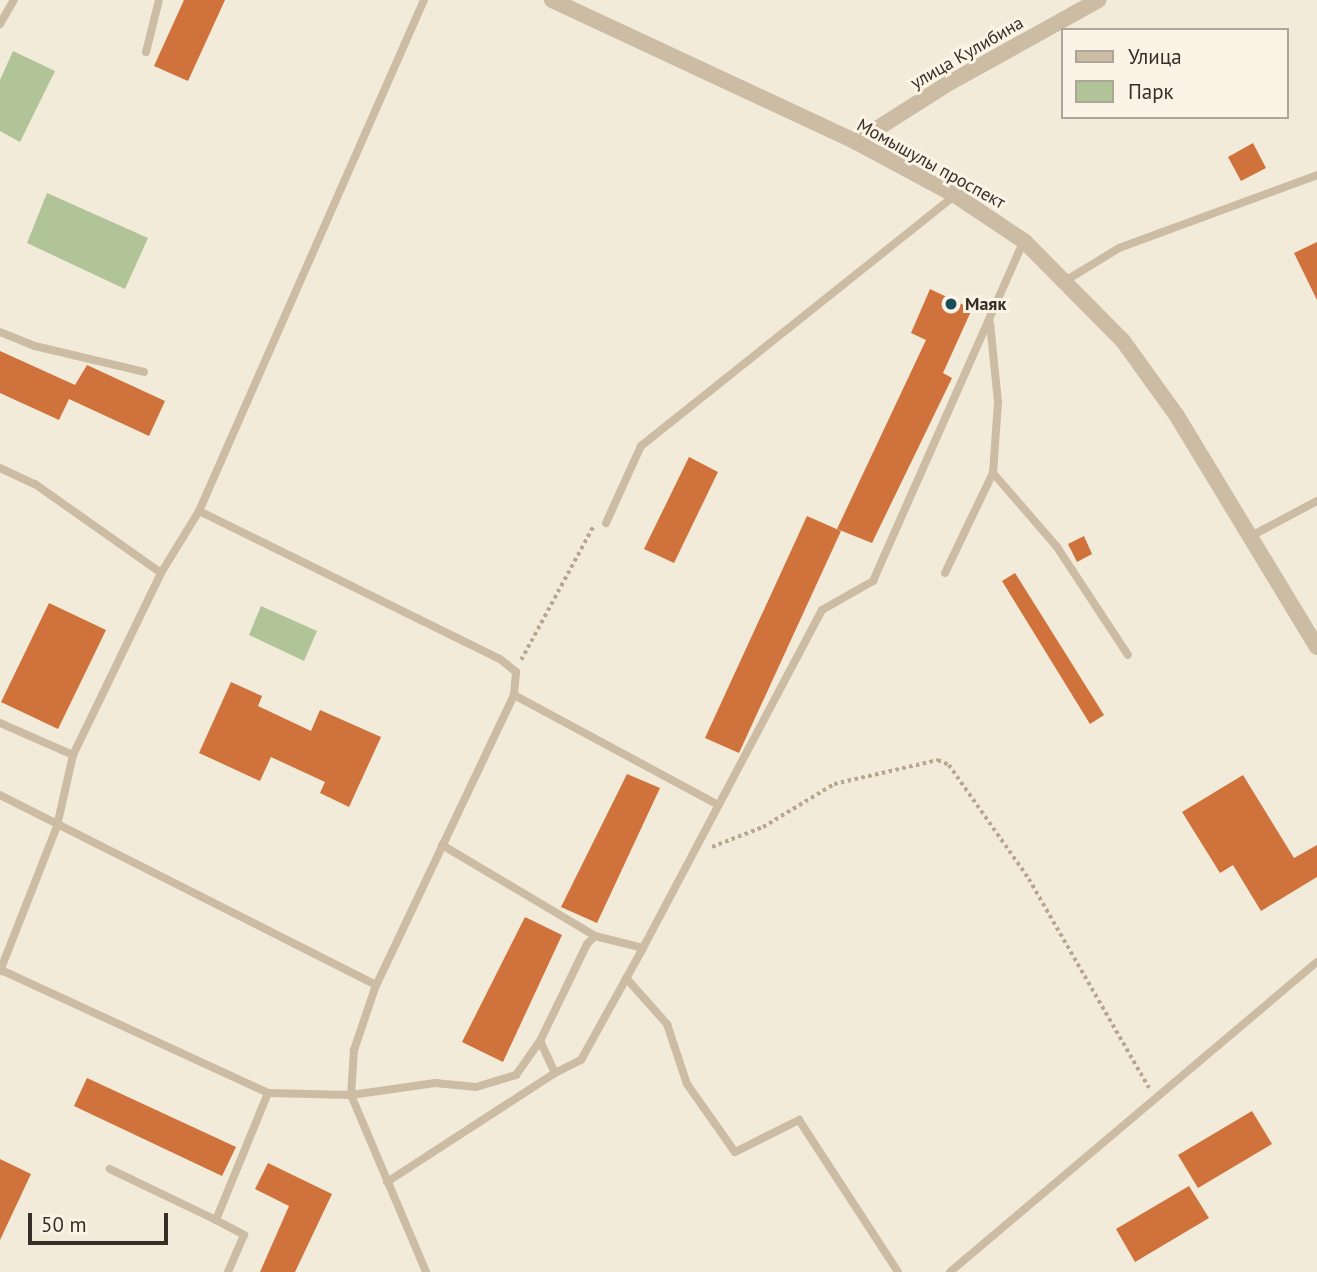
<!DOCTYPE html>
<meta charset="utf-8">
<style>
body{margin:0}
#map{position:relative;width:1317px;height:1272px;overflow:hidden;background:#f3ebd9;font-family:"PT Sans",sans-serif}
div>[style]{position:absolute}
.green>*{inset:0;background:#b0c498}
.building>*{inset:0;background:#cf723c}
.path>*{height:3.5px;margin-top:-1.75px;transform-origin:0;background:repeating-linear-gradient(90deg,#b8a68f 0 3.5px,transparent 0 7px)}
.lane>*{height:8px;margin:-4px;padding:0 4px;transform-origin:4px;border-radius:4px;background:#ccbca4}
.street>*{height:16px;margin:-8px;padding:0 8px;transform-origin:8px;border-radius:8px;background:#ccbca4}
.dots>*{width:19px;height:19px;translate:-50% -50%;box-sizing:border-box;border:4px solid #fbf4e6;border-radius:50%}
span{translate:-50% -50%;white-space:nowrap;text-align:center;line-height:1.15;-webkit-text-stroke:6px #fbf4e6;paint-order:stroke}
.street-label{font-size:18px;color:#372e27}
.poi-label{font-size:18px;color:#372e27;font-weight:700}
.left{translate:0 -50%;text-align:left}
.legend{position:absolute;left:1061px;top:28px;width:228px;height:91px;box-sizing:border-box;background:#fbf4e6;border:2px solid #ada59a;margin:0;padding:9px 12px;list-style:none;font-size:21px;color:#372e27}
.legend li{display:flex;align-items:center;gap:14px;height:35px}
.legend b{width:35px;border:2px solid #ada59a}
.scale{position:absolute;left:28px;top:1213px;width:140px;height:32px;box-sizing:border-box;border:4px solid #372e27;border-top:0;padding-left:9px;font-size:21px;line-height:24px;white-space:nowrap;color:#372e27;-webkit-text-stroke:5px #fbf4e6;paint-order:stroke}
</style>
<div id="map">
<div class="green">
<div style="clip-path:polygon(13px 51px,55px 71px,20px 142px,0 131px,0 80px)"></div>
<div style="clip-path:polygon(47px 193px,148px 238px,125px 289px,27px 243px)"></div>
<div style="clip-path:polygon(261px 606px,317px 631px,304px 661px,249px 635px)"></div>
</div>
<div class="building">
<div style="clip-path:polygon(184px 0,225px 0,188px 81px,154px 66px)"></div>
<div style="clip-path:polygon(1253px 143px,1266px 168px,1241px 181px,1228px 157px)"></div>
<div style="clip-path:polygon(1317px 242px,1317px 300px,1294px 253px)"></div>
<div style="clip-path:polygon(930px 289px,972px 309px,943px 373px,952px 378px,872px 543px,837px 529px,926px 340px,911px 333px)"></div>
<div style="clip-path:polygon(0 351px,75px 385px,87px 365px,165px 401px,149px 436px,69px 399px,59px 420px,0 393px)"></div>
<div style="clip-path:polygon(689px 457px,718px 472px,674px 563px,644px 549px)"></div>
<div style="clip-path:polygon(807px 516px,841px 531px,739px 753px,705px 738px)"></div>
<div style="clip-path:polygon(1084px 536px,1092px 554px,1077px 562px,1068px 544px)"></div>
<div style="clip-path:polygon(1015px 573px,1104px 715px,1090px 724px,1002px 581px)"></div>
<div style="clip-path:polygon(49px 603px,106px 630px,58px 729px,1px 702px)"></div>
<div style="clip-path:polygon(231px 682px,262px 696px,258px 706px,311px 731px,320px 710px,381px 737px,349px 807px,320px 793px,325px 782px,271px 757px,260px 781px,199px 753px)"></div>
<div style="clip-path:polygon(627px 774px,660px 788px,597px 923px,561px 907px)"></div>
<div style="clip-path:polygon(1243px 775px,1294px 858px,1317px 845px,1317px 877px,1261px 911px,1233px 865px,1220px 873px,1182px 812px)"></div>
<div style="clip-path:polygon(525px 917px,562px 935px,503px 1062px,462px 1042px)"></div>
<div style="clip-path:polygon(87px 1078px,236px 1147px,222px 1176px,74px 1106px)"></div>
<div style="clip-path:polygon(1252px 1111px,1272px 1144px,1198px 1188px,1178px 1155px)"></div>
<div style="clip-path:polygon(0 1159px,31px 1174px,0 1240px)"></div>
<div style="clip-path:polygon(268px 1163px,332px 1194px,295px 1272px,260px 1272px,289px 1206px,255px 1189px)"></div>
<div style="clip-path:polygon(1189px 1186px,1209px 1218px,1135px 1262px,1116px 1229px)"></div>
</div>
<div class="path">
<div style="left:521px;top:660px;width:153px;rotate:-61.6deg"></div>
<div style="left:712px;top:847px;width:55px;rotate:-21.4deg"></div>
<div style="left:763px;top:827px;width:83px;rotate:-31.2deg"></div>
<div style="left:834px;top:784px;width:107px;rotate:-13deg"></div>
<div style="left:938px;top:760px;width:12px;rotate:24deg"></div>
<div style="left:949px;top:765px;width:139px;rotate:54.9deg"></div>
<div style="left:1029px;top:879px;width:241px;rotate:60.1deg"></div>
</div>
<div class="lane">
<div style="left:424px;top:0;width:558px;rotate:113.76deg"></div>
<div style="left:199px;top:511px;width:335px;rotate:26.2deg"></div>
<div style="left:500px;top:659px;width:21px;rotate:39deg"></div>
<div style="left:516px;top:672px;width:23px;rotate:95deg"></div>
<div style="left:514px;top:695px;width:321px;rotate:115.4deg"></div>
<div style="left:376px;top:985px;width:69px;rotate:108.7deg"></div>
<div style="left:354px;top:1050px;width:45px;rotate:93.8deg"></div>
<div style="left:351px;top:1095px;width:192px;rotate:67deg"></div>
<div style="left:0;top:24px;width:28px;rotate:-60deg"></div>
<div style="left:146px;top:52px;width:54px;rotate:-76deg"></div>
<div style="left:1065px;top:281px;width:63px;rotate:-31.4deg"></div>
<div style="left:1119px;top:248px;width:211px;rotate:-20.2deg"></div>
<div style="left:990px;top:323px;width:79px;rotate:84.2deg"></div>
<div style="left:998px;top:402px;width:71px;rotate:94deg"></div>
<div style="left:993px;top:473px;width:98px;rotate:49.1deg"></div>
<div style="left:1057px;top:547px;width:129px;rotate:56.7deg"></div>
<div style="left:0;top:332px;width:38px;rotate:22deg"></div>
<div style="left:35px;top:346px;width:112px;rotate:13.4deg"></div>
<div style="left:0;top:468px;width:38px;rotate:25deg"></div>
<div style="left:35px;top:484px;width:154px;rotate:35.2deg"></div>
<div style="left:606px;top:523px;width:85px;rotate:-65.6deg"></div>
<div style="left:641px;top:446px;width:402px;rotate:-38.6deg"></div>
<div style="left:1251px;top:536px;width:75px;rotate:-27.9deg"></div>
<div style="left:945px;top:573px;width:111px;rotate:-64.4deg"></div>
<div style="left:514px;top:695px;width:232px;rotate:28.3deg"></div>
<div style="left:0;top:723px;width:80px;rotate:23.7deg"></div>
<div style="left:0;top:795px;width:421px;rotate:26.8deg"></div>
<div style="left:442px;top:845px;width:178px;rotate:30.7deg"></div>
<div style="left:1px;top:970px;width:294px;rotate:24.7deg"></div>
<div style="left:268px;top:1093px;width:137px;rotate:112.3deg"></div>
<div style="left:216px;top:1220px;width:118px;rotate:-154.3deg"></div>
<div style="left:0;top:971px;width:156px;rotate:-68.5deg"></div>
<div style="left:57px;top:826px;width:73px;rotate:-77.3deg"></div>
<div style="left:73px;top:755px;width:202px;rotate:-64.2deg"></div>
<div style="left:161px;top:573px;width:73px;rotate:-58.5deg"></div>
<div style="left:626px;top:978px;width:62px;rotate:48.3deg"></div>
<div style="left:667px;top:1024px;width:63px;rotate:71.6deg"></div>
<div style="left:687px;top:1084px;width:83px;rotate:54.8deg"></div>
<div style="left:735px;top:1152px;width:72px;rotate:-26.6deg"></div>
<div style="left:799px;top:1120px;width:181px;rotate:56.9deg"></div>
<div style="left:555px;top:1073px;width:29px;rotate:-27deg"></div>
<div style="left:581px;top:1060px;width:128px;rotate:-61deg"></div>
<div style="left:268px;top:1093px;width:83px;rotate:1.4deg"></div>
<div style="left:351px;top:1095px;width:85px;rotate:-8.1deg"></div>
<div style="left:435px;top:1083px;width:41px;rotate:5.6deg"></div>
<div style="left:476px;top:1087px;width:42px;rotate:-16.7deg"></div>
<div style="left:516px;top:1075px;width:42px;rotate:-54.8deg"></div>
<div style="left:387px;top:1182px;width:200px;rotate:-33deg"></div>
<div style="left:555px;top:1073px;width:35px;rotate:-115deg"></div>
<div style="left:540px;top:1041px;width:108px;rotate:-64.1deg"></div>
<div style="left:587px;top:944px;width:11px;rotate:-45deg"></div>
<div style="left:595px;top:936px;width:49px;rotate:14deg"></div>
<div style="left:643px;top:948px;width:382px;rotate:-62.1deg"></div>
<div style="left:822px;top:610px;width:59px;rotate:-29.6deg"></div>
<div style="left:873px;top:581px;width:372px;rotate:-66.1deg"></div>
<div style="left:216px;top:1220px;width:32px;rotate:28deg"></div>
<div style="left:244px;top:1235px;width:40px;rotate:113.4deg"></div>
<div style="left:950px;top:1272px;width:480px;rotate:-40.2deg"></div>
</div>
<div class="street">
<div style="left:552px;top:0;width:336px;rotate:25deg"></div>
<div style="left:856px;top:142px;width:112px;rotate:28.2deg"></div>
<div style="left:955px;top:195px;width:83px;rotate:33.7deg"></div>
<div style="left:1024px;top:241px;width:141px;rotate:45.3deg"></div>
<div style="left:1123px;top:341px;width:92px;rotate:54.2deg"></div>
<div style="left:1177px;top:416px;width:270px;rotate:58.8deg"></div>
<div style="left:856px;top:142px;width:110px;rotate:-32.4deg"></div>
<div style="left:949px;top:83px;width:171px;rotate:-29deg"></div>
</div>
<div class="dots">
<div style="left:951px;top:304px;background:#194f5c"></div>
</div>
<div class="street-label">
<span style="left:967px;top:53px;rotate:-30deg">улица Кулибина</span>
<span style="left:931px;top:164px;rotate:29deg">Момышулы проспект</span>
</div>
<div class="poi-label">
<span class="left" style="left:965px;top:304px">Маяк</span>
</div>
<ul class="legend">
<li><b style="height:9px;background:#ccbca4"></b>Улица</li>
<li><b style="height:19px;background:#b0c498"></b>Парк</li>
</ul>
<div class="scale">50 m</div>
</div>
